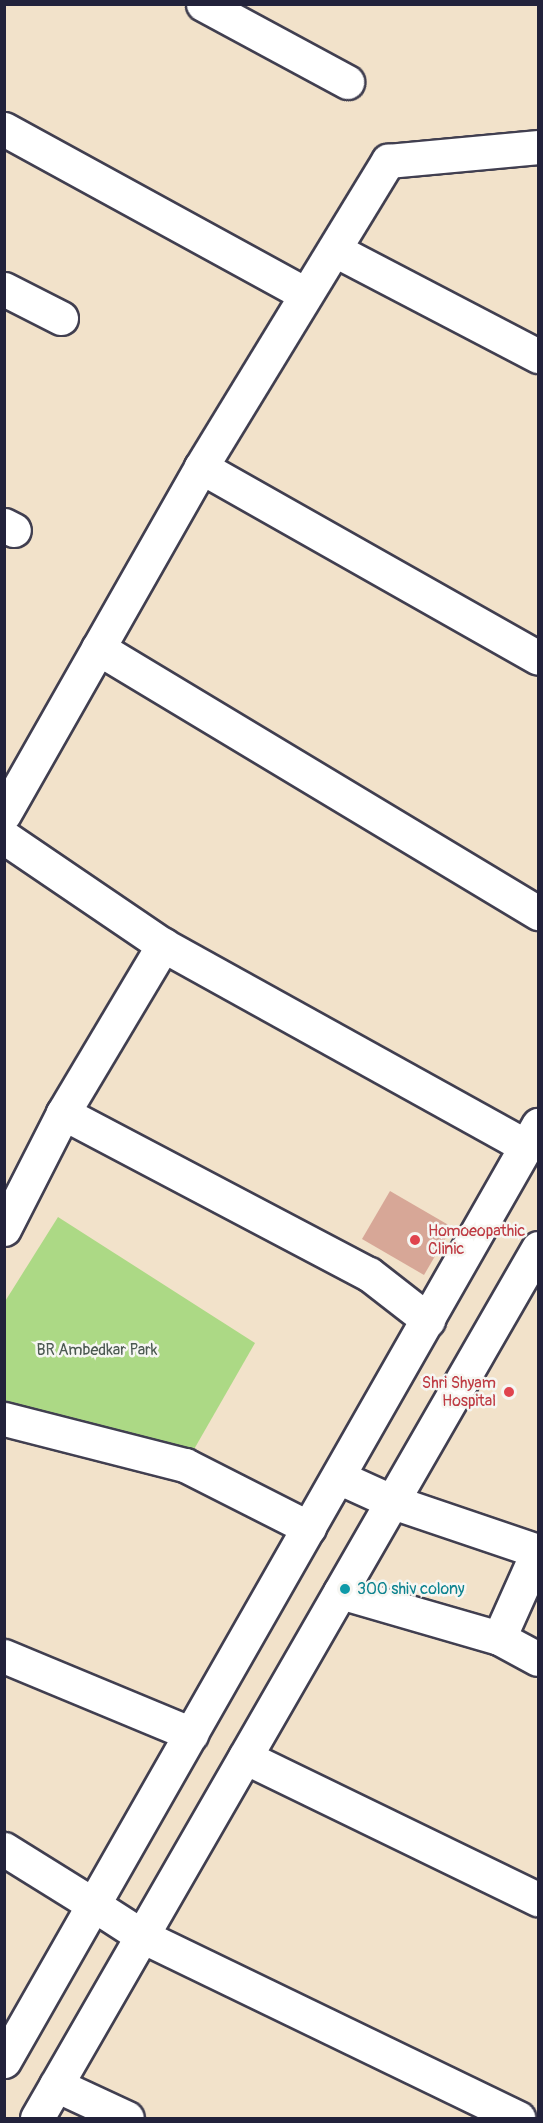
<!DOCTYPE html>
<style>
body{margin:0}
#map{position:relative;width:543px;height:2123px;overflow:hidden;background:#f2e2ca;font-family:Pangolin,sans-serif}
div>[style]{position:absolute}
.green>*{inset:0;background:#acd985}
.building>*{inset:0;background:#d7a797}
.roads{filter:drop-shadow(2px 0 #413f50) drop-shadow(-2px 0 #413f50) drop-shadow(0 2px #413f50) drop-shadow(0 -2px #413f50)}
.minor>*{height:33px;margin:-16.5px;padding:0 16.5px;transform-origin:16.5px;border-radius:16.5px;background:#fff}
.tertiary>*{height:33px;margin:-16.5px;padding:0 16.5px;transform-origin:16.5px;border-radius:16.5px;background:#fff}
.dots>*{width:16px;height:16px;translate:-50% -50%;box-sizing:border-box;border:3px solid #f6f6f2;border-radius:50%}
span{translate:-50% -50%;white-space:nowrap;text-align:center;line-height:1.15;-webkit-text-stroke:5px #f6f6f2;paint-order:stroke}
.health-label{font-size:16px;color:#be3a42}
.left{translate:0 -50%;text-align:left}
.right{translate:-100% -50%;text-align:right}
.park-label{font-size:16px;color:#4b5951}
.culture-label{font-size:16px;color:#0d838f}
.frame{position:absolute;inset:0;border:6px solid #22223b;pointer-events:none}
</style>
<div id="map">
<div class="green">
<div style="clip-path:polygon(58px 1217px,255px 1343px,185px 1465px,5px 1419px,4px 1303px)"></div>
</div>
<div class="building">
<div style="clip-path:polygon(390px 1191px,452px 1227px,424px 1275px,362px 1239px)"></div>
</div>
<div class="roads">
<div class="minor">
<div style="left:203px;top:4px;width:164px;rotate:28.4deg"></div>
<div style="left:4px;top:129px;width:344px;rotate:28.7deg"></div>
<div style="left:335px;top:250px;width:229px;rotate:27.6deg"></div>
<div style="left:4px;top:289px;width:64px;rotate:27deg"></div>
<div style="left:201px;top:467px;width:387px;rotate:29.5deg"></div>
<div style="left:4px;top:525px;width:11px;rotate:27deg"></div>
<div style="left:98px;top:648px;width:514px;rotate:31.06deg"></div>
<div style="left:4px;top:814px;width:399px;rotate:-60.4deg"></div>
<div style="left:201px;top:467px;width:359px;rotate:-58.6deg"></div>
<div style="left:388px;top:161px;width:151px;rotate:-5.3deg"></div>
<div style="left:4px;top:837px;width:192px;rotate:34.2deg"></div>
<div style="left:163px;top:945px;width:415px;rotate:29deg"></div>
<div style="left:63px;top:1113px;width:346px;rotate:27.8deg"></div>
<div style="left:369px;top:1274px;width:75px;rotate:37.9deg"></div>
<div style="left:4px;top:1229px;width:130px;rotate:-63deg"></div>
<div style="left:63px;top:1113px;width:196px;rotate:-59.2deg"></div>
<div style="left:4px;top:1419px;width:187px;rotate:14.3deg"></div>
<div style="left:185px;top:1465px;width:139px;rotate:26.9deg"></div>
<div style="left:338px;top:1477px;width:60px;rotate:24.4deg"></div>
<div style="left:393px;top:1502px;width:153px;rotate:18.7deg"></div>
<div style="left:340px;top:1592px;width:166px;rotate:16.1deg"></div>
<div style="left:499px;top:1638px;width:44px;rotate:28.3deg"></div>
<div style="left:499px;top:1638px;width:95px;rotate:-65.9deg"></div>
<div style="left:4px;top:1656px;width:203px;rotate:22.6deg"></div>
<div style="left:245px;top:1757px;width:326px;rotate:25.9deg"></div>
<div style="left:4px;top:1849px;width:106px;rotate:31.9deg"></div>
<div style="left:142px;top:1936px;width:418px;rotate:25.8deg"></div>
<div style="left:56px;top:2085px;width:78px;rotate:24.9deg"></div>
</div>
<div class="tertiary">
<div style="left:94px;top:1905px;width:57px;rotate:32.9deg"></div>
<div style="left:4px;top:2061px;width:1078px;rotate:-60.29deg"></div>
<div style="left:37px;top:2118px;width:1004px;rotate:-60.06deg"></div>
</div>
</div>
<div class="dots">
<div style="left:415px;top:1240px;background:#e0444e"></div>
<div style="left:509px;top:1392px;background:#e0444e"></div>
<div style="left:345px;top:1589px;background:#0f9aa8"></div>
</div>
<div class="health-label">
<span class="left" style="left:428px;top:1240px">Homoeopathic<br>Clinic</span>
<span class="right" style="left:496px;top:1392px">Shri Shyam<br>Hospital</span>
</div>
<div class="park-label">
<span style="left:97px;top:1350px">BR Ambedkar Park</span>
</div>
<div class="culture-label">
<span class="left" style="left:357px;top:1589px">300 shiv colony</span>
</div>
<div class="frame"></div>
</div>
